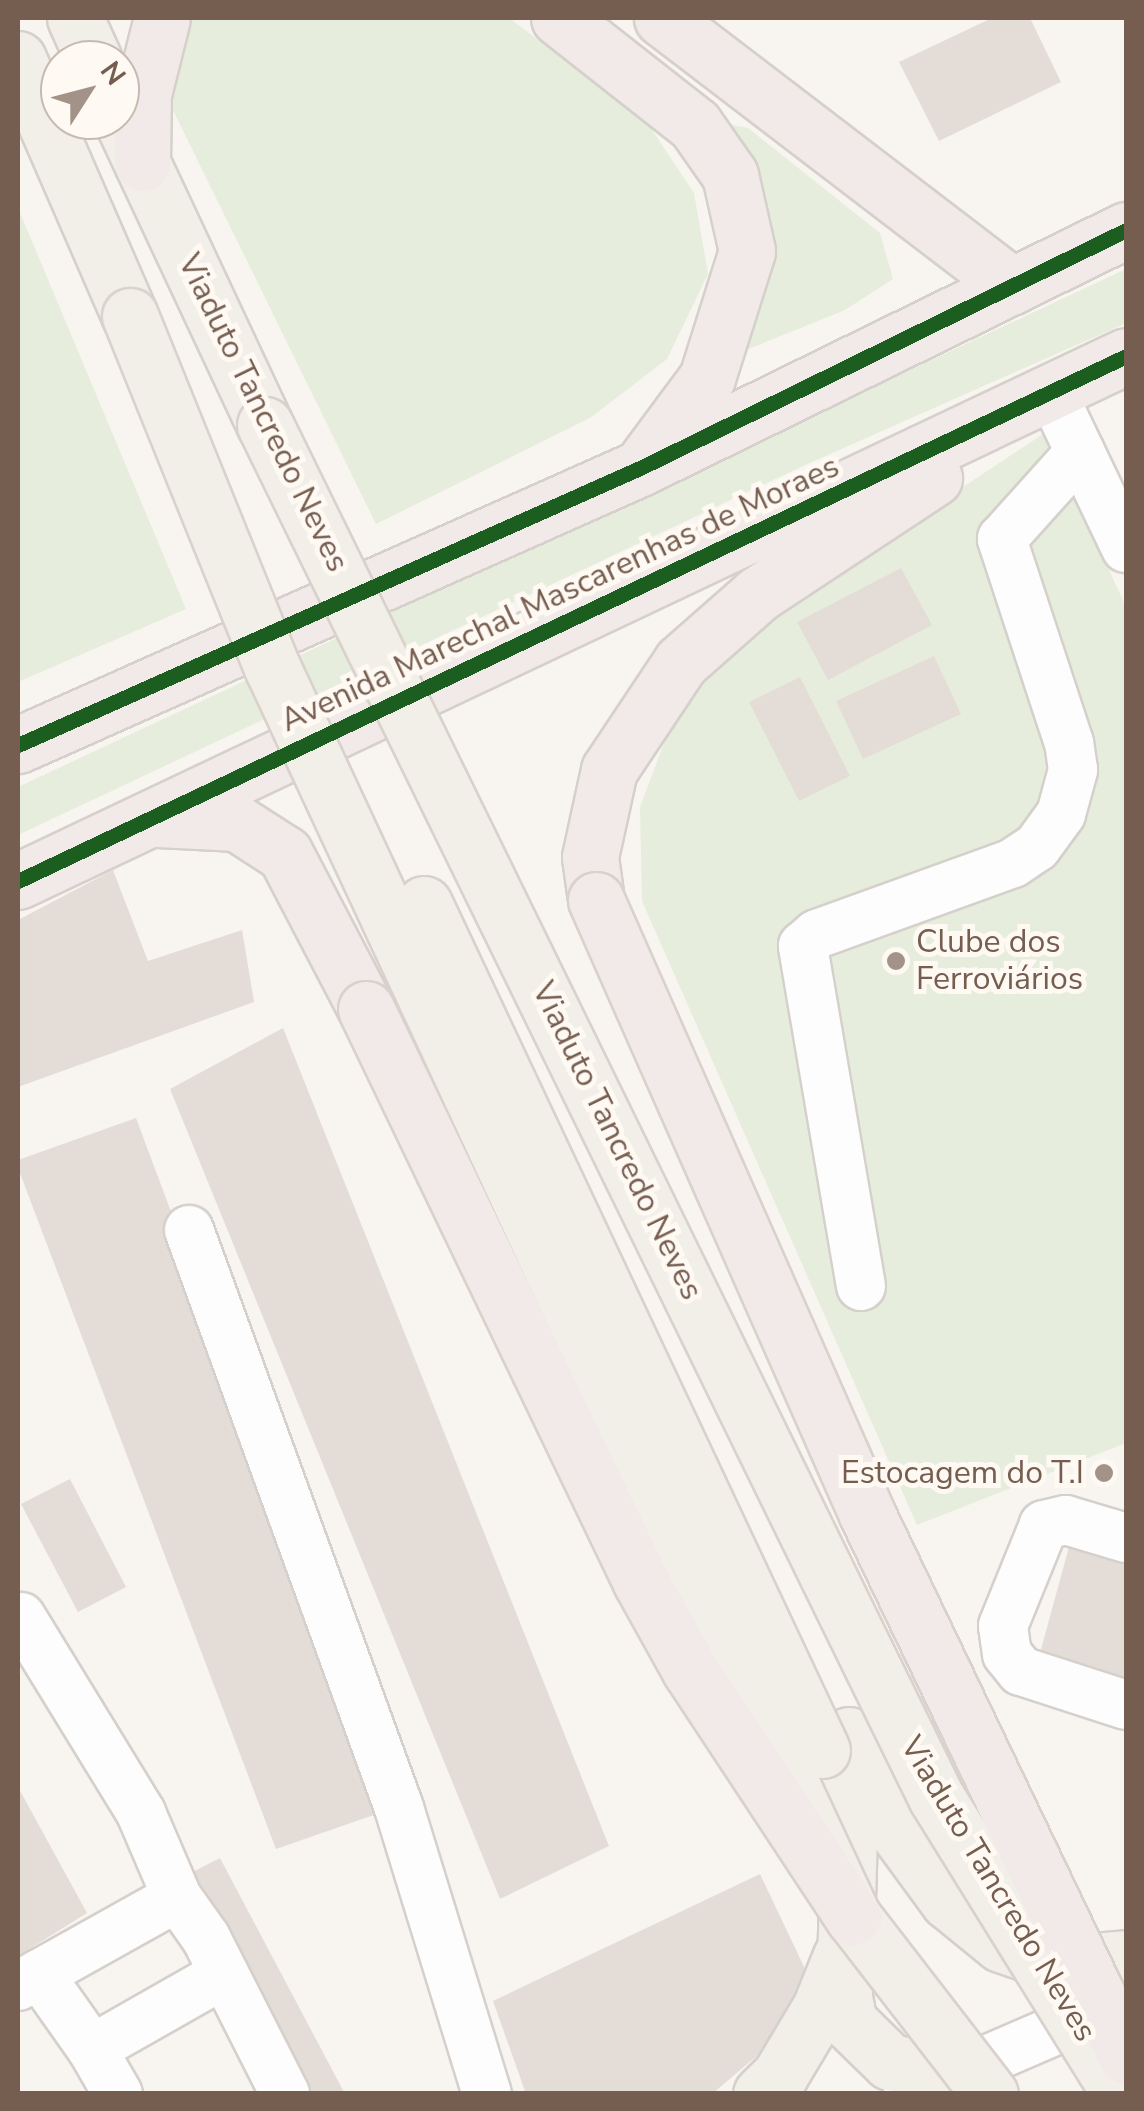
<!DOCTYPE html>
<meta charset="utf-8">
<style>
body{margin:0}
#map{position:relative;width:1144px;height:2111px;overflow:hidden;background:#f8f4f0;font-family:"Nunito Sans",sans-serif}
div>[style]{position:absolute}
.green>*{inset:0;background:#e6eddc}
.building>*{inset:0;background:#e4ddd7}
.roads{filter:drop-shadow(2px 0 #d5d0cb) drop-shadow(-2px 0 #d5d0cb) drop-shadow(0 2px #d5d0cb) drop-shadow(0 -2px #d5d0cb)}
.minor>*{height:48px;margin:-24px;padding:0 24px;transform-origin:24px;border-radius:24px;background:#fefdfd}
.major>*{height:55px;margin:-27.5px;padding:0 27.5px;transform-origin:27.5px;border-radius:27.5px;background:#f2eee8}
.highway>*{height:55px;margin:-27.5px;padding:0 27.5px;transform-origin:27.5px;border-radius:27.5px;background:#f1eae8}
.bridges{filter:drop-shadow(2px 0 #d9d1cc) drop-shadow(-2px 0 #d9d1cc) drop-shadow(0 2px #d9d1cc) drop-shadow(0 -2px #d9d1cc)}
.major-bridge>*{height:55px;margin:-27.5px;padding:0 27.5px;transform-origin:27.5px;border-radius:27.5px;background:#f2eee8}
.highway-bridge>*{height:55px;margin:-27.5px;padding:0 27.5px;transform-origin:27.5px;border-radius:27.5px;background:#f1eae8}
.cycleway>*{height:15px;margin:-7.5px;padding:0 7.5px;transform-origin:7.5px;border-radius:7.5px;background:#1b5e20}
.dots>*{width:28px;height:28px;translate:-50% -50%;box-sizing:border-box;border:5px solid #fef9f2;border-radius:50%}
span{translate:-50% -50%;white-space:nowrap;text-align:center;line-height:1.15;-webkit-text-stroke:10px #fef9f2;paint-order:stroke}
.street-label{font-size:32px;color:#755d50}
.poi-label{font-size:32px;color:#755d50}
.left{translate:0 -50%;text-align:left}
.right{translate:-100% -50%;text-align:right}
.frame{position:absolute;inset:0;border:20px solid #755d50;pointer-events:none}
.north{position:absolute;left:40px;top:40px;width:100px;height:100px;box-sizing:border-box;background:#fef9f2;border:2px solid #c7bbb1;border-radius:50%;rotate:54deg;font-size:28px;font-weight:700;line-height:40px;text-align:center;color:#755d50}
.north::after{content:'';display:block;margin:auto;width:35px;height:45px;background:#a39288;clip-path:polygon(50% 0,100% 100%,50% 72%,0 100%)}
</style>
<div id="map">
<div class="green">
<div style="clip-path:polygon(189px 18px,509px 18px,646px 121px,694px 193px,708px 274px,667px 359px,590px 418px,376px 524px,169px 102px)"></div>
<div style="clip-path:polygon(715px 122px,748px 128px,880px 233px,893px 279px,845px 310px,736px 354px)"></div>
<div style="clip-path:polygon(18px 208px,186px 609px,18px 682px)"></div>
<div style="clip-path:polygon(1126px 269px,1126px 323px,803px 466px,18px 835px,18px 787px)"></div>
<div style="clip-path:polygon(1046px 432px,1126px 607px,1126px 1443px,917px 1525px,642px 901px,640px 807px,676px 711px,748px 630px)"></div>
</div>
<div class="building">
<div style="clip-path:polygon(992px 18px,1030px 18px,1061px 82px,939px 141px,899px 62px)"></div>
<div style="clip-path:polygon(901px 568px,932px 625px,828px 680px,797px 622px)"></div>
<div style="clip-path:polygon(934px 656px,961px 714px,863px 759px,836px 701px)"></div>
<div style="clip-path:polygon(800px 677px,850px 776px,799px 801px,749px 702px)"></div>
<div style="clip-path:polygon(113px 870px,148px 961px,242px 930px,254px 1002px,18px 1087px,18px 920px)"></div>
<div style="clip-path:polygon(283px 1028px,609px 1846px,500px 1899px,170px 1089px)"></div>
<div style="clip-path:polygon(136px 1118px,394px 1808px,276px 1849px,18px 1168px,18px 1160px)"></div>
<div style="clip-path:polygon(70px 1479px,126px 1587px,78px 1612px,21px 1504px)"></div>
<div style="clip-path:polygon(1069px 1547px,1126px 1565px,1126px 1692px,1037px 1664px)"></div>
<div style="clip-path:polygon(18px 1787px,87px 1913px,18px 1956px)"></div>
<div style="clip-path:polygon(220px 1858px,345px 2094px,296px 2094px,181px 1878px)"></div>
<div style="clip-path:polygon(760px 1874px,807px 1973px,766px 2048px,712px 2094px,526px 2094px,493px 2001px)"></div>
</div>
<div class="roads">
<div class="minor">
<div style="left:1051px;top:391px;width:174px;rotate:64.5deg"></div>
<div style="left:189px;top:1230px;width:615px;rotate:70.03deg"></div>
<div style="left:399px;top:1808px;width:299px;rotate:72.9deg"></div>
<div style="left:861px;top:1286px;width:345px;rotate:-99.7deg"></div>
<div style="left:803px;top:946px;width:18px;rotate:-41deg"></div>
<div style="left:817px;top:934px;width:208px;rotate:-19.9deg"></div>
<div style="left:1013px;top:863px;width:29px;rotate:-34deg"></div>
<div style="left:1037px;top:847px;width:41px;rotate:-54deg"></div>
<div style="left:1061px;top:814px;width:46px;rotate:-74.7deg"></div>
<div style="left:1073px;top:770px;width:27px;rotate:-98deg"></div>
<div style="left:1069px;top:743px;width:215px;rotate:-108.2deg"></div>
<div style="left:1002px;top:539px;width:117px;rotate:-48.1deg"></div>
<div style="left:1126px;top:1538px;width:63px;rotate:-163.3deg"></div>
<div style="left:1066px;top:1520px;width:23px;rotate:167deg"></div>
<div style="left:1044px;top:1525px;width:109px;rotate:112.1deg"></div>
<div style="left:1003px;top:1626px;width:28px;rotate:82deg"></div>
<div style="left:1007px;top:1654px;width:22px;rotate:51deg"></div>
<div style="left:1021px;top:1671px;width:110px;rotate:17.9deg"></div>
<div style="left:21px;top:1617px;width:230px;rotate:58.5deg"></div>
<div style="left:141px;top:1813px;width:91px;rotate:66.8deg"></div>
<div style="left:39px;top:1974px;width:92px;rotate:54.8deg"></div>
<div style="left:92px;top:2049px;width:152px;rotate:-29.6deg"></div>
<div style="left:18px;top:1986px;width:182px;rotate:-29.2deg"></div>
<div style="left:177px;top:1897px;width:50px;rotate:54.7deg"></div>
<div style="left:206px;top:1938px;width:175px;rotate:63.1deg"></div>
<div style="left:92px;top:2049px;width:52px;rotate:60deg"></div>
<div style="left:908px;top:2094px;width:217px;rotate:-23.4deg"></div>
</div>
<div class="major">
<div style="left:75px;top:18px;width:46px;rotate:65.7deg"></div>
<div style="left:18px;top:59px;width:280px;rotate:66.5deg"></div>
<div style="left:121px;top:118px;width:339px;rotate:64.9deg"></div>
<div style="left:849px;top:1735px;width:93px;rotate:65.1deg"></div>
<div style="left:888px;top:1819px;width:102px;rotate:53.8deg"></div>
<div style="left:948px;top:1901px;width:68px;rotate:39.1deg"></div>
<div style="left:1001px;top:1944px;width:60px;rotate:19.3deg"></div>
<div style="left:1058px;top:1964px;width:68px;rotate:-5deg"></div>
<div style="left:822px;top:1750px;width:90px;rotate:72.6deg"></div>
<div style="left:849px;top:1836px;width:161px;rotate:91.8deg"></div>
<div style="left:844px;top:1997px;width:25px;rotate:79deg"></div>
<div style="left:849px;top:2022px;width:57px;rotate:44.3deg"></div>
<div style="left:890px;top:2062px;width:63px;rotate:11deg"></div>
<div style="left:761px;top:2094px;width:27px;rotate:-45deg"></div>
<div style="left:780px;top:2075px;width:78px;rotate:-59.2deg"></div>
<div style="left:820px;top:2008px;width:56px;rotate:-68deg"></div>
</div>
<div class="highway">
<div style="left:559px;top:18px;width:173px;rotate:38.2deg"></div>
<div style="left:695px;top:125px;width:61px;rotate:55deg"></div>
<div style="left:730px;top:175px;width:78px;rotate:77.4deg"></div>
<div style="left:747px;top:251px;width:133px;rotate:107.5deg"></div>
<div style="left:707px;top:378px;width:102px;rotate:126.6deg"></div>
<div style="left:662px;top:18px;width:441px;rotate:37.4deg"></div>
<div style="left:142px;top:163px;width:69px;rotate:-89.2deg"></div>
<div style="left:143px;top:94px;width:78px;rotate:-76deg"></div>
<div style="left:18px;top:745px;width:681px;rotate:-24.01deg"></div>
<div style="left:640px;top:468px;width:541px;rotate:-26.09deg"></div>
<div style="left:158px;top:819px;width:79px;rotate:2.9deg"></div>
<div style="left:237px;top:823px;width:57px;rotate:32.9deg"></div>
<div style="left:285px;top:854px;width:175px;rotate:62.4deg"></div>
<div style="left:18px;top:881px;width:1226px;rotate:-25.35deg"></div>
<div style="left:596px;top:900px;width:43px;rotate:-97.9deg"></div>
<div style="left:590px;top:857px;width:89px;rotate:-77.7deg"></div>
<div style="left:609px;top:770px;width:130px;rotate:-56.3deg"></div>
<div style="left:681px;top:662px;width:103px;rotate:-41.4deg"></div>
<div style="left:758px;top:594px;width:211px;rotate:-33.4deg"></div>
</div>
</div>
<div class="bridges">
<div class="major-bridge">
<div style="left:130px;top:316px;width:379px;rotate:68deg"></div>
<div style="left:272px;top:667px;width:1378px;rotate:65.07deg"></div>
<div style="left:853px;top:1917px;width:224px;rotate:52.3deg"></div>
<div style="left:265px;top:425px;width:1527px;rotate:63.94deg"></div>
<div style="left:936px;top:1797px;width:349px;rotate:58.2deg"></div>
<div style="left:424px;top:904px;width:935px;rotate:64.81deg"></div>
</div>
<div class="highway-bridge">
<div style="left:596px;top:900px;width:671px;rotate:66.18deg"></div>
<div style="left:867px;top:1514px;width:601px;rotate:64.46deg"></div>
<div style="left:366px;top:1009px;width:636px;rotate:64.36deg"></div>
<div style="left:641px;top:1582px;width:101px;rotate:60.9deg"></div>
<div style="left:690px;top:1670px;width:296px;rotate:56.6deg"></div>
</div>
</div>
<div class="cycleway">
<div style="left:18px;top:745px;width:681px;rotate:-24.01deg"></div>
<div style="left:640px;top:468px;width:541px;rotate:-26.09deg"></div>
<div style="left:18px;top:881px;width:1226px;rotate:-25.35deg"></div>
</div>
<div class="dots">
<div style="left:896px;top:961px;background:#a39288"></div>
<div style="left:1104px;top:1473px;background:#a39288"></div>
</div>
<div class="street-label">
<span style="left:263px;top:413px;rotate:64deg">Viaduto Tancredo Neves</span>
<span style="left:560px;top:594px;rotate:-25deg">Avenida Marechal Mascarenhas de Moraes</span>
<span style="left:617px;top:1141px;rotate:64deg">Viaduto Tancredo Neves</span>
<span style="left:998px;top:1889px;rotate:59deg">Viaduto Tancredo Neves</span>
</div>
<div class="poi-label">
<span class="left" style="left:916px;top:961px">Clube dos<br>Ferroviários</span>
<span class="right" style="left:1084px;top:1473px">Estocagem do T.I</span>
</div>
<div class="frame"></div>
<div class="north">N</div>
</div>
